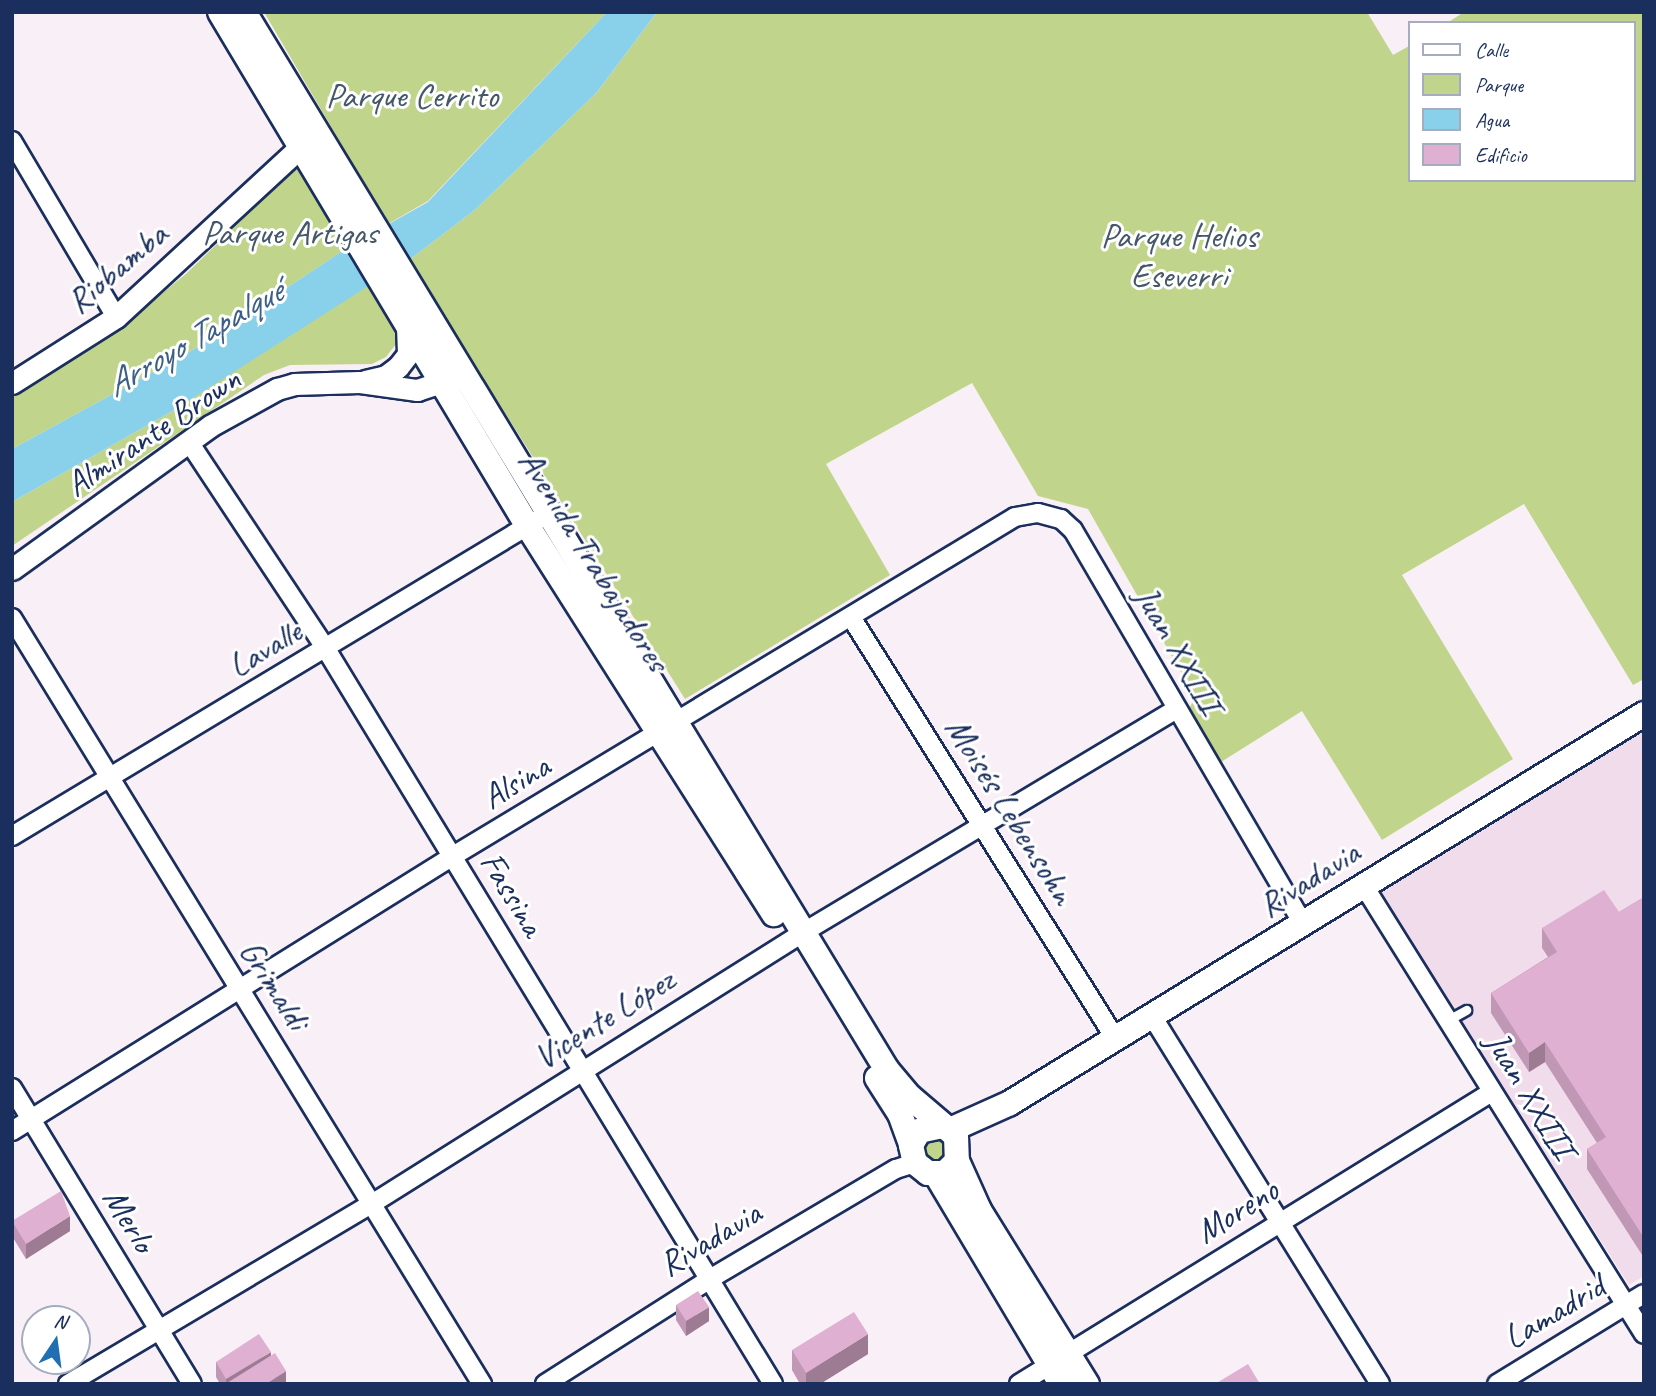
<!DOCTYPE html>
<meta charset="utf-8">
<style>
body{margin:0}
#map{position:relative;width:1656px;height:1396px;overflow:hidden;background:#f9eff6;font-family:Caveat,sans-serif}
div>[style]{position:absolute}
.built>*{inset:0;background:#f1dceb}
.green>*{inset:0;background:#c0d58b}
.water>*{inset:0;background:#89d0eb}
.roads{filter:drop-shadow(2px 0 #1b2f5e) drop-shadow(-2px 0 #1b2f5e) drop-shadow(0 2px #1b2f5e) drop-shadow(0 -2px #1b2f5e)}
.service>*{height:9px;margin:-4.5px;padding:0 4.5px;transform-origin:4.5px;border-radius:4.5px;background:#fff}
.minor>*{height:18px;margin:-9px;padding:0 9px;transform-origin:9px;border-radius:9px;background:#fff}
.tertiary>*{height:21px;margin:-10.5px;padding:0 10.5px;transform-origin:10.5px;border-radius:10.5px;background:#fff}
.secondary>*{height:24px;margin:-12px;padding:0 12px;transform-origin:12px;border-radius:12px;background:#fff}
.wall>*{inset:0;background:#c097b5}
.shaded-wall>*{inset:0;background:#9c7b93}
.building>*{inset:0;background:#dfb0d2}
span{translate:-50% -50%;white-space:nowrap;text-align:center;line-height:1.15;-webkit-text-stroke:6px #fff;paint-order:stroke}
.park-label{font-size:35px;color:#445869}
.street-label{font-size:35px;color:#1b2f5e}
.water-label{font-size:37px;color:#3c5f88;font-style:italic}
.frame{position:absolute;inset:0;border:14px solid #1b2f5e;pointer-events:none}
.legend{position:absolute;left:1408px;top:21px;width:228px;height:161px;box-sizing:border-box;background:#fff;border:2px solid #a4acbf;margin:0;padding:9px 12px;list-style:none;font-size:21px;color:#1b2f5e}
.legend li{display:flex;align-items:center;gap:14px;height:35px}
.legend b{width:35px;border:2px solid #a4acbf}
.north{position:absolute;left:21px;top:1305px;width:70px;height:70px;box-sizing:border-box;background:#fff;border:2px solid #a4acbf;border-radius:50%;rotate:13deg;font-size:19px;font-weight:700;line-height:28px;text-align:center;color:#1b2f5e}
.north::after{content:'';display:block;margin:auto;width:24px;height:32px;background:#1f6fb2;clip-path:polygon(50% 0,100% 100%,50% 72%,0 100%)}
</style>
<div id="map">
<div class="built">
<div style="clip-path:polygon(1644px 727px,1644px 1276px,1629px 1285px,1379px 891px)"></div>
</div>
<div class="green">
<div style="clip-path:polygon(264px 12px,607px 12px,428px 201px,388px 224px)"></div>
<div style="clip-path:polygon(657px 12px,1367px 12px,1393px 55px,1409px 46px,1409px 180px,1633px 180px,1633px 23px,1447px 23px,1464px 12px,1644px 12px,1644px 679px,1633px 685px,1524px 504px,1402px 575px,1513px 759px,1382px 840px,1302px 711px,1221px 762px,1189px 709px,1195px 697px,1088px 509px,1038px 496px,972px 383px,826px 464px,890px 575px,685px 699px,409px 260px,476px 209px,597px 92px)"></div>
<div style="clip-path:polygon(294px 169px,309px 173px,350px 246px,188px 353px,12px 449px,12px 394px,120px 328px,187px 273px)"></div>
<div style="clip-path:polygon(371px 281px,398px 332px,396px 344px,386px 357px,372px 364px,290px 365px,264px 375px,12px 546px,12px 502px,174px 410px)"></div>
<div style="clip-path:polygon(947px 1138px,946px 1163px,925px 1163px,924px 1139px)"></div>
</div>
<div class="water">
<div style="clip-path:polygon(607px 12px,657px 12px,597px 92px,476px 209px,409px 260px,174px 410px,12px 502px,12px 449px,188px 353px,350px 246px,428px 202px)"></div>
</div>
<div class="roads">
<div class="service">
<div style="left:1448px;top:1020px;width:21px;rotate:-29deg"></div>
</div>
<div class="minor">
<div style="left:12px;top:141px;width:204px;rotate:59.4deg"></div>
<div style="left:189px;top:442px;width:248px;rotate:56.5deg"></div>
<div style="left:326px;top:649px;width:860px;rotate:58.69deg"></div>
<div style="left:851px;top:617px;width:498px;rotate:57.9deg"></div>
<div style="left:12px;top:618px;width:899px;rotate:58.47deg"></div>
<div style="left:12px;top:836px;width:613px;rotate:-31.04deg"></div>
<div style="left:1364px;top:886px;width:528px;rotate:57.99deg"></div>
<div style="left:1152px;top:1016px;width:433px;rotate:58.2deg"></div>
<div style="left:12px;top:1088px;width:346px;rotate:58.7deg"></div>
<div style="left:12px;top:1131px;width:520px;rotate:-31.95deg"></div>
<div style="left:453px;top:856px;width:656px;rotate:-31.1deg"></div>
<div style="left:1015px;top:517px;width:23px;rotate:-10deg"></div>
<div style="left:1038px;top:513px;width:24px;rotate:15deg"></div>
<div style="left:1061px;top:519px;width:16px;rotate:43deg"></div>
<div style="left:1073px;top:530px;width:455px;rotate:59.7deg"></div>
<div style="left:68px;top:1384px;width:351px;rotate:-30.7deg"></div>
<div style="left:370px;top:1205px;width:513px;rotate:-32.17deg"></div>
<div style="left:804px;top:932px;width:432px;rotate:-30.9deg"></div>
<div style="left:545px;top:1384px;width:193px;rotate:-32.5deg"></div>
<div style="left:708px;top:1280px;width:218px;rotate:-30.6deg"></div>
<div style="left:896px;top:1169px;width:20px;rotate:-18deg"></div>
<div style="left:1019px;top:1384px;width:554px;rotate:-31.71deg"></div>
<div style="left:1497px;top:1384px;width:172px;rotate:-31.5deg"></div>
</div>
<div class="tertiary">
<div style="left:365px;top:381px;width:22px;rotate:-13deg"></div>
<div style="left:386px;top:376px;width:15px;rotate:-37deg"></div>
<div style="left:398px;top:367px;width:16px;rotate:-52deg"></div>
<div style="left:408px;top:354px;width:26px;rotate:-92deg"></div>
<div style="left:12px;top:383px;width:123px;rotate:-32.4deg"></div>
<div style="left:116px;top:317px;width:267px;rotate:-42.7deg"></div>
<div style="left:12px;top:569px;width:244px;rotate:-35.8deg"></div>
<div style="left:210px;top:426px;width:77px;rotate:-28.9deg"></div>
<div style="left:277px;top:389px;width:18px;rotate:-16deg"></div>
<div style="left:294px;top:384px;width:66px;rotate:-1.7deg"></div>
<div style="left:360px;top:382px;width:58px;rotate:8deg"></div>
<div style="left:417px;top:390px;width:40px;rotate:-18deg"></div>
</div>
<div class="secondary">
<div style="left:220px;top:12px;width:598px;rotate:59.1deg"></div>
<div style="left:527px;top:525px;width:461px;rotate:57.6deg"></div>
<div style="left:244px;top:12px;width:1238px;rotate:58.71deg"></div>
<div style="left:887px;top:1070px;width:35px;rotate:50deg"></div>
<div style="left:910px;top:1097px;width:60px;rotate:40.3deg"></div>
<div style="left:956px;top:1136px;width:25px;rotate:88deg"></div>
<div style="left:957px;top:1161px;width:17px;rotate:135deg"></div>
<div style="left:945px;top:1173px;width:17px;rotate:180deg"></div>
<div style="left:928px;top:1173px;width:16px;rotate:-142deg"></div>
<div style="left:915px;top:1163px;width:18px;rotate:-103deg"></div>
<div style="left:911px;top:1145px;width:16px;rotate:-60deg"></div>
<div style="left:919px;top:1131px;width:24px;rotate:-12deg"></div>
<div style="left:877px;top:1078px;width:43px;rotate:57.4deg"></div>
<div style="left:900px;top:1114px;width:33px;rotate:70deg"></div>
<div style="left:950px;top:1130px;width:66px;rotate:-24.2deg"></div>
<div style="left:1010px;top:1103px;width:744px;rotate:-31.53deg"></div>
<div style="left:957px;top:1161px;width:54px;rotate:65.8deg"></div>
<div style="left:979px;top:1210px;width:205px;rotate:58.2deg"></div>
<div style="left:936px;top:1174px;width:244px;rotate:59.2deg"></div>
</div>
</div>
<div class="wall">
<div style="clip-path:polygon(1644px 897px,1644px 1258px,1587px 1169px,1587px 1149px,1597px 1143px,1545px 1062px,1529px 1072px,1491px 1013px,1491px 993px,1548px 957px,1542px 948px,1542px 928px,1619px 912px)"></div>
<div style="clip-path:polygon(12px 1221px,70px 1231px,26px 1259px,12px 1236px)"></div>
<div style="clip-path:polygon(676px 1305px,709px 1321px,686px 1336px,676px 1320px)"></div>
<div style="clip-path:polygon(792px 1350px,868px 1354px,820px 1384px,800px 1384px,792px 1370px)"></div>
<div style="clip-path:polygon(271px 1356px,286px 1384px,220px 1384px,216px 1377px,216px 1362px)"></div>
</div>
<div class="shaded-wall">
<div style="clip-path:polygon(1545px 1042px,1545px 1062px,1529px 1072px,1529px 1053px)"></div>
<div style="clip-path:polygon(70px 1216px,70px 1231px,26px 1259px,26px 1244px)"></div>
<div style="clip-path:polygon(709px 1307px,709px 1321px,686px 1336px,686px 1321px)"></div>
<div style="clip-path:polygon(868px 1334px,868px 1354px,820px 1384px,806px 1384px,806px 1373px)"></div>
<div style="clip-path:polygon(271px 1352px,271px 1367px,226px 1384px,226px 1379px)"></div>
<div style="clip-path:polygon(286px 1371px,286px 1384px,266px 1384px)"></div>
</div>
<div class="building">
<div style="clip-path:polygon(1604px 890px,1619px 912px,1644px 897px,1644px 1238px,1587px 1149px,1606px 1137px,1545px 1042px,1529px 1053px,1491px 993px,1557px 952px,1542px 928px)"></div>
<div style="clip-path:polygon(61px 1191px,70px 1216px,26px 1244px,12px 1221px)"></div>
<div style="clip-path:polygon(698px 1291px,709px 1307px,686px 1321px,676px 1305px)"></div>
<div style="clip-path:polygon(854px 1312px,868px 1334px,806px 1373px,792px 1350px)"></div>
<div style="clip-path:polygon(259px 1334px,271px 1352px,226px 1379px,216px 1362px)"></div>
<div style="clip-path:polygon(275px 1353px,286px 1371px,266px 1384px,228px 1384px,227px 1383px)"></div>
<div style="clip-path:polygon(1248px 1364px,1260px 1384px,1215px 1384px)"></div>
</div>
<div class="park-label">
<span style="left:412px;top:96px">Parque Cerrito</span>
<span style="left:290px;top:233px">Parque Artigas</span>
<span style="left:1179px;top:256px">Parque Helios<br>Eseverri</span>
</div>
<div class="street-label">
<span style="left:117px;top:268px;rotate:-40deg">Riobamba</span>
<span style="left:153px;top:432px;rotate:-34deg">Almirante Brown</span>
<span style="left:594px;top:561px;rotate:58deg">Avenida Trabajadores</span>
<span style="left:265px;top:649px;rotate:-31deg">Lavalle</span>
<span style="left:1178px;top:650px;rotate:60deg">Juan XXIII</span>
<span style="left:516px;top:782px;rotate:-31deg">Alsina</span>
<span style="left:1010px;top:811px;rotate:58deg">Moisés Lebensohn</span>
<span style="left:1309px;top:879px;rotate:-32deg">Rivadavia</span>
<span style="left:512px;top:894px;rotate:59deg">Fassina</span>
<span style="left:274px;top:985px;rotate:58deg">Grimaldi</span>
<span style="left:604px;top:1019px;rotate:-32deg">Vicente López</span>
<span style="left:1530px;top:1095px;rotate:59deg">Juan XXIII</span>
<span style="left:1237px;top:1211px;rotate:-32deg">Moreno</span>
<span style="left:129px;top:1220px;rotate:59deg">Merlo</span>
<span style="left:710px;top:1239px;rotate:-31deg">Rivadavia</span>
<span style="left:1554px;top:1312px;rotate:-31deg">Lamadrid</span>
</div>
<div class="water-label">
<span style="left:194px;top:338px;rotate:-30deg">Arroyo Tapalqué</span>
</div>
<div class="frame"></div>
<ul class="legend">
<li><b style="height:9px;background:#fff"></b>Calle</li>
<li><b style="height:19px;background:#c0d58b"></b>Parque</li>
<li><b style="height:19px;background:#89d0eb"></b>Agua</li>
<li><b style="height:19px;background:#dfb0d2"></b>Edificio</li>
</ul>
<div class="north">N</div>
</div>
